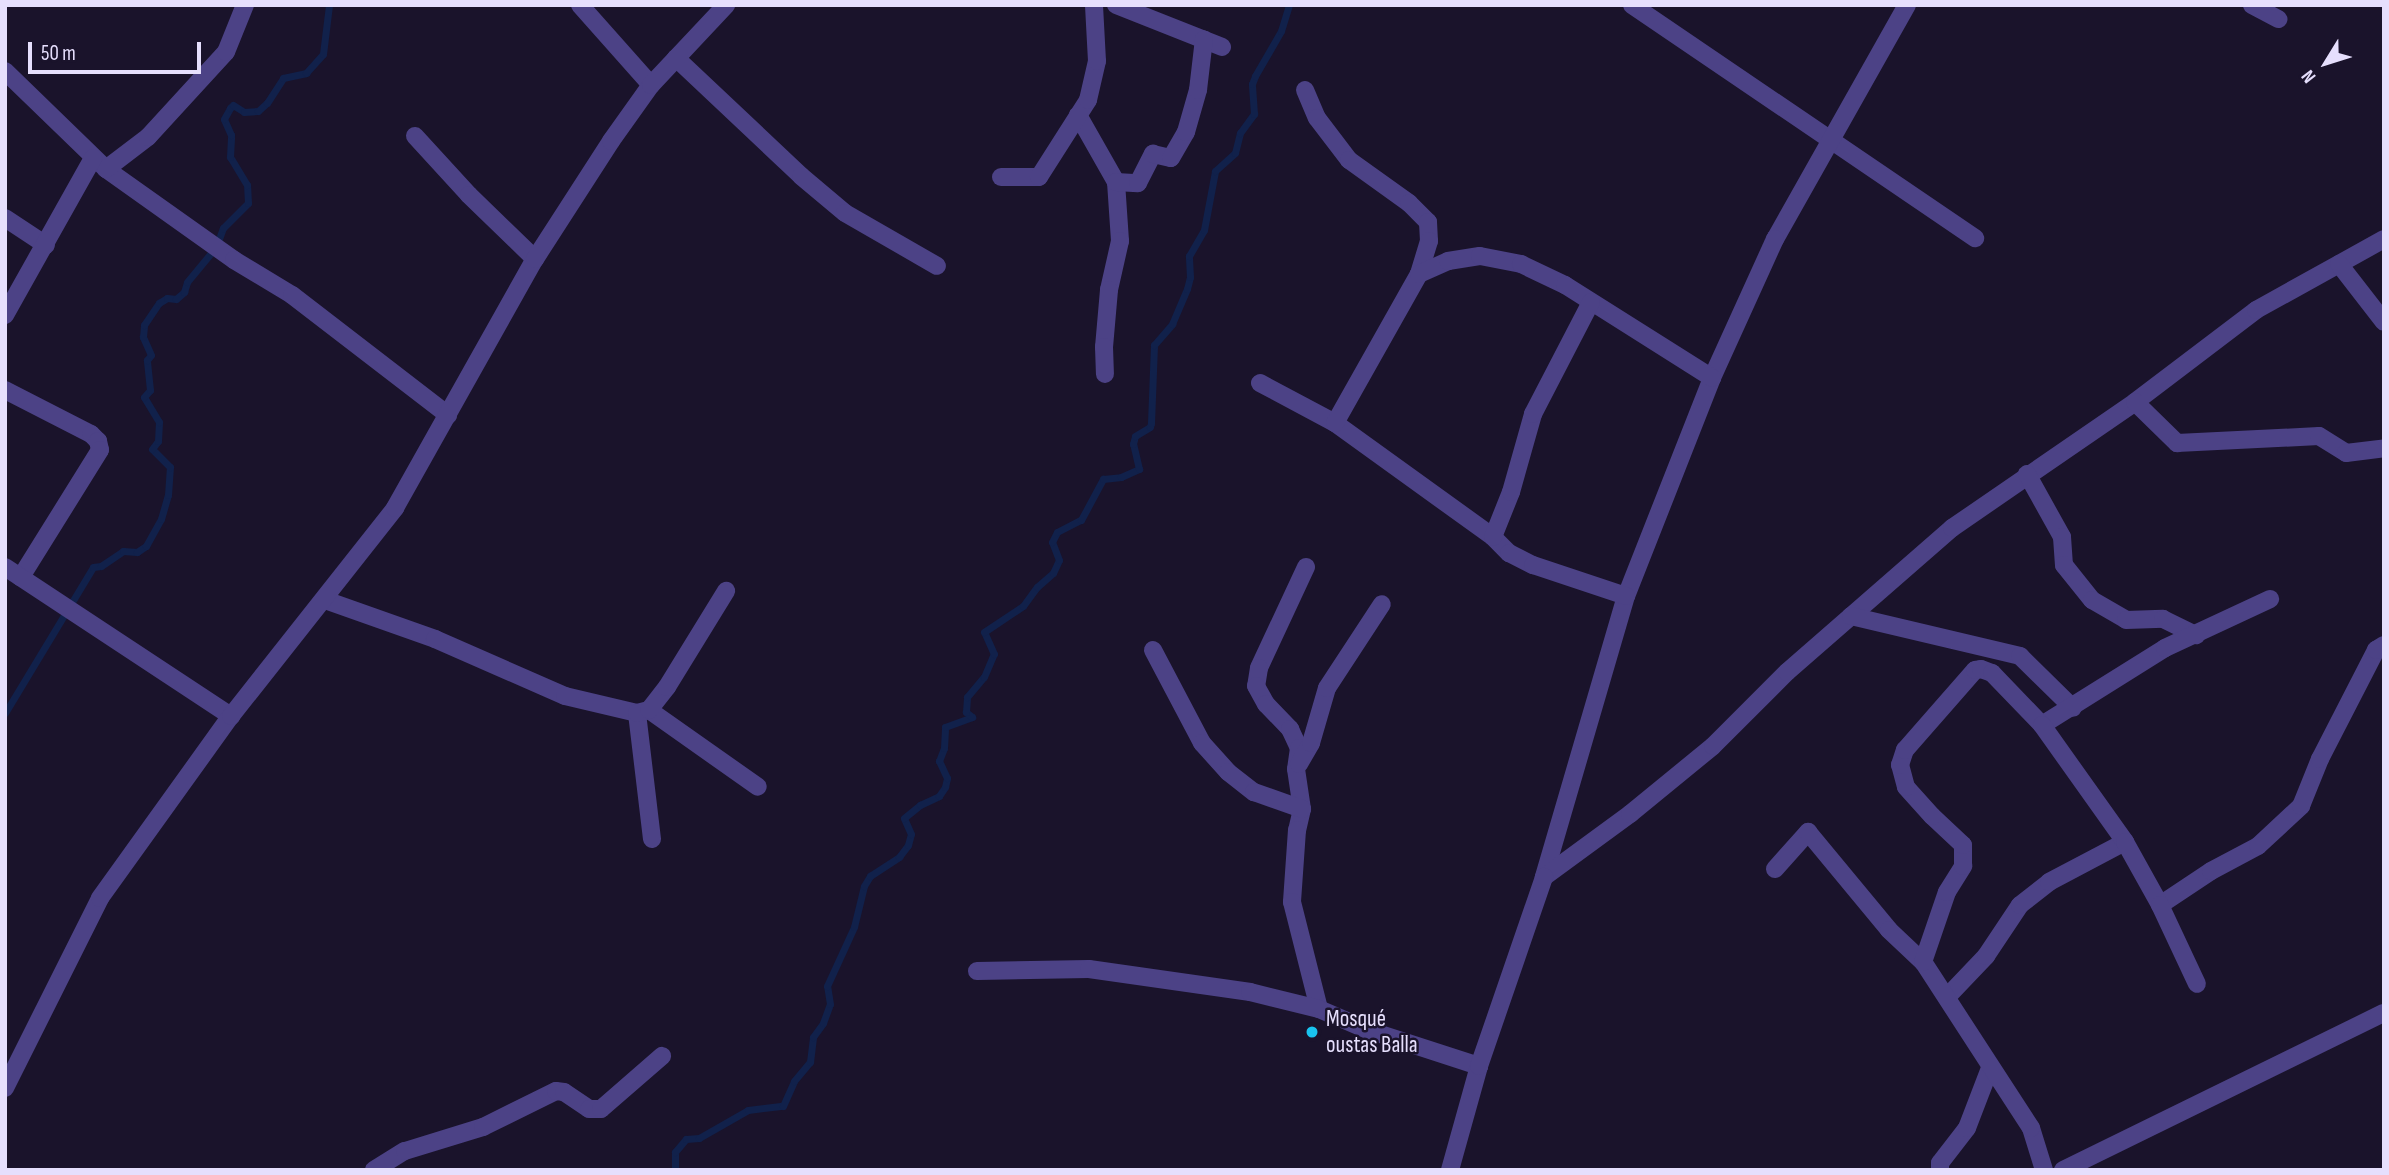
<!DOCTYPE html>
<meta charset="utf-8">
<style>
body{margin:0}
#map{position:relative;width:2389px;height:1175px;overflow:hidden;background:#1a132b;font-family:"Sofia Sans Condensed",sans-serif}
div>[style]{position:absolute}
.stream>*{height:7px;margin:-3.5px;padding:0 3.5px;transform-origin:3.5px;border-radius:3.5px;background:#11214b}
.street>*{height:18px;margin:-9px;padding:0 9px;transform-origin:9px;border-radius:9px;background:#4c4286}
.dots>*{width:19px;height:19px;translate:-50% -50%;box-sizing:border-box;border:4px solid #1a132b;border-radius:50%}
span{translate:-50% -50%;white-space:nowrap;text-align:center;line-height:1.15;-webkit-text-stroke:5px #1a132b;paint-order:stroke}
.poi-label{font-size:23px;color:#e6dffd}
.left{translate:0 -50%;text-align:left}
.frame{position:absolute;inset:0;border:7px solid #e6dffd;pointer-events:none}
.north{position:absolute;left:2291px;top:28px;width:70px;height:70px;-webkit-text-stroke:5px #1a132b;paint-order:stroke;rotate:232deg;font-size:19px;font-weight:700;line-height:28px;text-align:center;color:#e6dffd}
.north::after{content:'';display:block;margin:auto;width:24px;height:32px;background:#e6dffd;clip-path:polygon(50% 0,100% 100%,50% 72%,0 100%)}
.scale{position:absolute;left:28px;top:42px;width:173px;height:32px;box-sizing:border-box;border:4px solid #e6dffd;border-top:0;padding-left:9px;font-size:21px;line-height:24px;white-space:nowrap;color:#e6dffd;-webkit-text-stroke:5px #1a132b;paint-order:stroke}
</style>
<div id="map">
<div class="stream">
<div style="left:5px;top:713px;width:170px;rotate:-58.9deg"></div>
<div style="left:93px;top:567px;width:8px;rotate:-7deg"></div>
<div style="left:101px;top:566px;width:27px;rotate:-34deg"></div>
<div style="left:123px;top:551px;width:14px;rotate:4deg"></div>
<div style="left:137px;top:552px;width:11px;rotate:-34deg"></div>
<div style="left:146px;top:546px;width:31px;rotate:-61deg"></div>
<div style="left:161px;top:519px;width:25px;rotate:-74deg"></div>
<div style="left:168px;top:495px;width:28px;rotate:-86deg"></div>
<div style="left:170px;top:467px;width:25px;rotate:-135deg"></div>
<div style="left:152px;top:449px;width:10px;rotate:-53deg"></div>
<div style="left:158px;top:441px;width:19px;rotate:-87deg"></div>
<div style="left:159px;top:422px;width:29px;rotate:-121deg"></div>
<div style="left:144px;top:397px;width:9px;rotate:-49deg"></div>
<div style="left:150px;top:390px;width:30px;rotate:-96deg"></div>
<div style="left:147px;top:360px;width:6px;rotate:-51deg"></div>
<div style="left:151px;top:355px;width:20px;rotate:-114deg"></div>
<div style="left:143px;top:337px;width:12px;rotate:-85deg"></div>
<div style="left:144px;top:325px;width:27px;rotate:-56deg"></div>
<div style="left:159px;top:303px;width:9px;rotate:-32deg"></div>
<div style="left:167px;top:298px;width:9px;rotate:6deg"></div>
<div style="left:176px;top:299px;width:11px;rotate:-41deg"></div>
<div style="left:184px;top:292px;width:10px;rotate:-73deg"></div>
<div style="left:187px;top:282px;width:45px;rotate:-50.4deg"></div>
<div style="left:216px;top:247px;width:20px;rotate:-70deg"></div>
<div style="left:223px;top:228px;width:35px;rotate:-45deg"></div>
<div style="left:248px;top:203px;width:18px;rotate:-93deg"></div>
<div style="left:247px;top:185px;width:33px;rotate:-121deg"></div>
<div style="left:230px;top:157px;width:22px;rotate:-87deg"></div>
<div style="left:231px;top:135px;width:17px;rotate:-114deg"></div>
<div style="left:224px;top:119px;width:13px;rotate:-61deg"></div>
<div style="left:230px;top:108px;width:4px;rotate:-45deg"></div>
<div style="left:233px;top:105px;width:13px;rotate:32deg"></div>
<div style="left:244px;top:112px;width:14px;rotate:-4deg"></div>
<div style="left:258px;top:111px;width:12px;rotate:-42deg"></div>
<div style="left:267px;top:103px;width:30px;rotate:-57deg"></div>
<div style="left:283px;top:78px;width:24px;rotate:-12deg"></div>
<div style="left:306px;top:73px;width:25px;rotate:-48deg"></div>
<div style="left:323px;top:54px;width:49px;rotate:-83deg"></div>
<div style="left:675px;top:1170px;width:18px;rotate:-90deg"></div>
<div style="left:675px;top:1152px;width:17px;rotate:-50deg"></div>
<div style="left:686px;top:1139px;width:13px;rotate:-4deg"></div>
<div style="left:699px;top:1138px;width:56px;rotate:-29.7deg"></div>
<div style="left:748px;top:1110px;width:35px;rotate:-7deg"></div>
<div style="left:783px;top:1106px;width:27px;rotate:-66deg"></div>
<div style="left:794px;top:1081px;width:25px;rotate:-50deg"></div>
<div style="left:810px;top:1062px;width:25px;rotate:-83deg"></div>
<div style="left:813px;top:1037px;width:17px;rotate:-54deg"></div>
<div style="left:823px;top:1023px;width:20px;rotate:-70deg"></div>
<div style="left:830px;top:1004px;width:18px;rotate:-99deg"></div>
<div style="left:827px;top:986px;width:65px;rotate:-65.4deg"></div>
<div style="left:854px;top:927px;width:42px;rotate:-76.3deg"></div>
<div style="left:864px;top:886px;width:12px;rotate:-59deg"></div>
<div style="left:870px;top:876px;width:35px;rotate:-33deg"></div>
<div style="left:899px;top:857px;width:15px;rotate:-53deg"></div>
<div style="left:908px;top:845px;width:11px;rotate:-75deg"></div>
<div style="left:911px;top:834px;width:17px;rotate:-114deg"></div>
<div style="left:904px;top:818px;width:21px;rotate:-39deg"></div>
<div style="left:920px;top:805px;width:21px;rotate:-25deg"></div>
<div style="left:939px;top:796px;width:11px;rotate:-56deg"></div>
<div style="left:945px;top:787px;width:9px;rotate:-77deg"></div>
<div style="left:947px;top:778px;width:19px;rotate:-115deg"></div>
<div style="left:939px;top:761px;width:14px;rotate:-69deg"></div>
<div style="left:944px;top:748px;width:21px;rotate:-87deg"></div>
<div style="left:945px;top:727px;width:29px;rotate:-20deg"></div>
<div style="left:972px;top:717px;width:8px;rotate:-140deg"></div>
<div style="left:966px;top:712px;width:15px;rotate:-86deg"></div>
<div style="left:967px;top:697px;width:26px;rotate:-50deg"></div>
<div style="left:984px;top:677px;width:25px;rotate:-67deg"></div>
<div style="left:994px;top:654px;width:24px;rotate:-114deg"></div>
<div style="left:984px;top:632px;width:47px;rotate:-33.7deg"></div>
<div style="left:1023px;top:606px;width:24px;rotate:-54deg"></div>
<div style="left:1037px;top:587px;width:21px;rotate:-41deg"></div>
<div style="left:1053px;top:573px;width:14px;rotate:-65deg"></div>
<div style="left:1059px;top:560px;width:19px;rotate:-111deg"></div>
<div style="left:1052px;top:542px;width:11px;rotate:-63deg"></div>
<div style="left:1057px;top:532px;width:27px;rotate:-27deg"></div>
<div style="left:1081px;top:520px;width:47px;rotate:-61.8deg"></div>
<div style="left:1103px;top:479px;width:18px;rotate:-6deg"></div>
<div style="left:1121px;top:477px;width:20px;rotate:-24deg"></div>
<div style="left:1139px;top:469px;width:26px;rotate:-103deg"></div>
<div style="left:1133px;top:444px;width:8px;rotate:-76deg"></div>
<div style="left:1135px;top:436px;width:17px;rotate:-31deg"></div>
<div style="left:1150px;top:427px;width:4px;rotate:-76deg"></div>
<div style="left:1151px;top:423px;width:78px;rotate:-87.8deg"></div>
<div style="left:1154px;top:345px;width:28px;rotate:-49deg"></div>
<div style="left:1172px;top:324px;width:38px;rotate:-67deg"></div>
<div style="left:1187px;top:289px;width:12px;rotate:-76deg"></div>
<div style="left:1190px;top:277px;width:21px;rotate:-93deg"></div>
<div style="left:1189px;top:256px;width:30px;rotate:-60deg"></div>
<div style="left:1204px;top:230px;width:60px;rotate:-79.4deg"></div>
<div style="left:1215px;top:171px;width:27px;rotate:-42deg"></div>
<div style="left:1235px;top:153px;width:21px;rotate:-76deg"></div>
<div style="left:1240px;top:133px;width:24px;rotate:-54deg"></div>
<div style="left:1254px;top:114px;width:30px;rotate:-94deg"></div>
<div style="left:1252px;top:84px;width:9px;rotate:-69deg"></div>
<div style="left:1255px;top:76px;width:52px;rotate:-60deg"></div>
<div style="left:1281px;top:31px;width:27px;rotate:-73deg"></div>
</div>
<div class="street">
<div style="left:580px;top:5px;width:107px;rotate:48.4deg"></div>
<div style="left:1116px;top:5px;width:114px;rotate:21.6deg"></div>
<div style="left:1632px;top:5px;width:415px;rotate:34.2deg"></div>
<div style="left:1907px;top:5px;width:269px;rotate:119.4deg"></div>
<div style="left:1775px;top:239px;width:153px;rotate:114.4deg"></div>
<div style="left:1712px;top:378px;width:234px;rotate:111.5deg"></div>
<div style="left:1626px;top:596px;width:293px;rotate:106.3deg"></div>
<div style="left:1544px;top:877px;width:107px;rotate:-36.2deg"></div>
<div style="left:1630px;top:814px;width:107px;rotate:-39.3deg"></div>
<div style="left:1713px;top:746px;width:105px;rotate:-45deg"></div>
<div style="left:1787px;top:672px;width:219px;rotate:-41.1deg"></div>
<div style="left:1952px;top:528px;width:222px;rotate:-34.5deg"></div>
<div style="left:2135px;top:402px;width:152px;rotate:-37.2deg"></div>
<div style="left:2256px;top:310px;width:146px;rotate:-29deg"></div>
<div style="left:2252px;top:5px;width:30px;rotate:28deg"></div>
<div style="left:676px;top:58px;width:172px;rotate:43.3deg"></div>
<div style="left:801px;top:176px;width:57px;rotate:40.1deg"></div>
<div style="left:845px;top:213px;width:106px;rotate:29.9deg"></div>
<div style="left:5px;top:71px;width:141px;rotate:44.1deg"></div>
<div style="left:106px;top:169px;width:157px;rotate:35.4deg"></div>
<div style="left:234px;top:260px;width:68px;rotate:31.1deg"></div>
<div style="left:292px;top:295px;width:197px;rotate:37.6deg"></div>
<div style="left:1305px;top:90px;width:30px;rotate:67deg"></div>
<div style="left:1317px;top:118px;width:53px;rotate:52.7deg"></div>
<div style="left:1349px;top:160px;width:74px;rotate:35.6deg"></div>
<div style="left:1409px;top:203px;width:27px;rotate:45deg"></div>
<div style="left:1428px;top:222px;width:19px;rotate:87deg"></div>
<div style="left:1429px;top:241px;width:34px;rotate:107deg"></div>
<div style="left:1078px;top:115px;width:77px;rotate:60.4deg"></div>
<div style="left:1116px;top:182px;width:59px;rotate:86.1deg"></div>
<div style="left:1120px;top:241px;width:50px;rotate:102.7deg"></div>
<div style="left:1109px;top:290px;width:57px;rotate:95deg"></div>
<div style="left:1104px;top:347px;width:27px;rotate:88deg"></div>
<div style="left:415px;top:136px;width:80px;rotate:47.5deg"></div>
<div style="left:469px;top:195px;width:92px;rotate:44.1deg"></div>
<div style="left:106px;top:169px;width:53px;rotate:-37.3deg"></div>
<div style="left:148px;top:137px;width:115px;rotate:-47.5deg"></div>
<div style="left:226px;top:52px;width:51px;rotate:-68deg"></div>
<div style="left:1001px;top:177px;width:38px"></div>
<div style="left:1039px;top:177px;width:91px;rotate:-57.5deg"></div>
<div style="left:1088px;top:100px;width:40px;rotate:-77deg"></div>
<div style="left:1097px;top:61px;width:56px;rotate:-93.1deg"></div>
<div style="left:1116px;top:182px;width:22px;rotate:3deg"></div>
<div style="left:1138px;top:183px;width:33px;rotate:-63deg"></div>
<div style="left:1153px;top:154px;width:18px;rotate:13deg"></div>
<div style="left:1171px;top:158px;width:30px;rotate:-60deg"></div>
<div style="left:1186px;top:132px;width:44px;rotate:-74.1deg"></div>
<div style="left:1198px;top:90px;width:51px;rotate:-83.3deg"></div>
<div style="left:5px;top:218px;width:49px;rotate:33.4deg"></div>
<div style="left:2339px;top:264px;width:73px;rotate:52.2deg"></div>
<div style="left:5px;top:315px;width:180px;rotate:-60.7deg"></div>
<div style="left:1260px;top:383px;width:85px;rotate:28.1deg"></div>
<div style="left:1335px;top:423px;width:195px;rotate:35.8deg"></div>
<div style="left:1493px;top:537px;width:23px;rotate:45deg"></div>
<div style="left:1509px;top:553px;width:27px;rotate:27deg"></div>
<div style="left:1533px;top:565px;width:98px;rotate:18.4deg"></div>
<div style="left:5px;top:390px;width:97px;rotate:27.1deg"></div>
<div style="left:91px;top:434px;width:10px;rotate:45deg"></div>
<div style="left:98px;top:441px;width:9px;rotate:77deg"></div>
<div style="left:100px;top:450px;width:150px;rotate:121.9deg"></div>
<div style="left:2135px;top:402px;width:59px;rotate:44.3deg"></div>
<div style="left:2177px;top:443px;width:142px;rotate:-2.8deg"></div>
<div style="left:2319px;top:436px;width:32px;rotate:32deg"></div>
<div style="left:2346px;top:453px;width:38px;rotate:-7deg"></div>
<div style="left:1335px;top:423px;width:171px;rotate:-60.6deg"></div>
<div style="left:1419px;top:274px;width:32px;rotate:-24deg"></div>
<div style="left:1448px;top:261px;width:32px;rotate:-9deg"></div>
<div style="left:1480px;top:256px;width:42px;rotate:11deg"></div>
<div style="left:1521px;top:264px;width:49px;rotate:25.5deg"></div>
<div style="left:1565px;top:285px;width:174px;rotate:32.3deg"></div>
<div style="left:2027px;top:474px;width:72px;rotate:60.9deg"></div>
<div style="left:2062px;top:537px;width:28px;rotate:86deg"></div>
<div style="left:2064px;top:565px;width:45px;rotate:51.3deg"></div>
<div style="left:2092px;top:600px;width:39px;rotate:30deg"></div>
<div style="left:2126px;top:620px;width:37px;rotate:-2deg"></div>
<div style="left:2163px;top:619px;width:37px;rotate:26deg"></div>
<div style="left:1493px;top:537px;width:48px;rotate:-68.2deg"></div>
<div style="left:1511px;top:492px;width:81px;rotate:-74.2deg"></div>
<div style="left:1533px;top:414px;width:126px;rotate:-62.6deg"></div>
<div style="left:5px;top:567px;width:271px;rotate:33.4deg"></div>
<div style="left:1306px;top:567px;width:111px;rotate:115deg"></div>
<div style="left:1259px;top:668px;width:18px;rotate:99deg"></div>
<div style="left:1256px;top:686px;width:21px;rotate:61deg"></div>
<div style="left:1266px;top:704px;width:35px;rotate:46deg"></div>
<div style="left:1290px;top:729px;width:21px;rotate:65deg"></div>
<div style="left:1299px;top:748px;width:21px;rotate:98deg"></div>
<div style="left:1296px;top:769px;width:40px;rotate:81.5deg"></div>
<div style="left:1302px;top:809px;width:22px;rotate:103deg"></div>
<div style="left:1297px;top:830px;width:72px;rotate:94deg"></div>
<div style="left:1292px;top:902px;width:110px;rotate:75.8deg"></div>
<div style="left:1319px;top:1009px;width:53px;rotate:23.2deg"></div>
<div style="left:1368px;top:1030px;width:117px;rotate:18deg"></div>
<div style="left:325px;top:600px;width:117px;rotate:19.5deg"></div>
<div style="left:435px;top:639px;width:142px;rotate:23.7deg"></div>
<div style="left:565px;top:696px;width:74px;rotate:13.3deg"></div>
<div style="left:1851px;top:616px;width:174px;rotate:13.3deg"></div>
<div style="left:2020px;top:656px;width:74px;rotate:44.5deg"></div>
<div style="left:1153px;top:650px;width:105px;rotate:62.2deg"></div>
<div style="left:1202px;top:743px;width:39px;rotate:48deg"></div>
<div style="left:1228px;top:772px;width:33px;rotate:38deg"></div>
<div style="left:1254px;top:792px;width:51px;rotate:19.5deg"></div>
<div style="left:649px;top:710px;width:133px;rotate:35.2deg"></div>
<div style="left:2042px;top:725px;width:145px;rotate:-32deg"></div>
<div style="left:2165px;top:648px;width:116px;rotate:-25deg"></div>
<div style="left:1299px;top:764px;width:24px;rotate:-60deg"></div>
<div style="left:1311px;top:743px;width:57px;rotate:-73.8deg"></div>
<div style="left:1327px;top:688px;width:100px;rotate:-56.8deg"></div>
<div style="left:652px;top:839px;width:127px;rotate:-96.8deg"></div>
<div style="left:637px;top:713px;width:12px;rotate:-14deg"></div>
<div style="left:649px;top:710px;width:29px;rotate:-52deg"></div>
<div style="left:667px;top:687px;width:113px;rotate:-58.4deg"></div>
<div style="left:1775px;top:869px;width:50px;rotate:-48.3deg"></div>
<div style="left:1808px;top:832px;width:127px;rotate:50.4deg"></div>
<div style="left:1889px;top:930px;width:47px;rotate:43.3deg"></div>
<div style="left:2160px;top:905px;width:61px;rotate:-33.7deg"></div>
<div style="left:2211px;top:871px;width:53px;rotate:-28deg"></div>
<div style="left:2258px;top:846px;width:59px;rotate:-42.9deg"></div>
<div style="left:2301px;top:806px;width:51px;rotate:-68deg"></div>
<div style="left:2320px;top:759px;width:123px;rotate:-62.8deg"></div>
<div style="left:2376px;top:650px;width:9px;rotate:-32deg"></div>
<div style="left:977px;top:971px;width:112px;rotate:-1deg"></div>
<div style="left:1089px;top:969px;width:163px;rotate:8.1deg"></div>
<div style="left:1250px;top:992px;width:71px;rotate:13.8deg"></div>
<div style="left:1947px;top:997px;width:57px;rotate:-46.4deg"></div>
<div style="left:1986px;top:956px;width:61px;rotate:-56.3deg"></div>
<div style="left:2020px;top:905px;width:37px;rotate:-38deg"></div>
<div style="left:2049px;top:882px;width:86px;rotate:-27.8deg"></div>
<div style="left:5px;top:1088px;width:212px;rotate:-63.4deg"></div>
<div style="left:100px;top:898px;width:224px;rotate:-54.3deg"></div>
<div style="left:231px;top:716px;width:265px;rotate:-51.7deg"></div>
<div style="left:395px;top:508px;width:286px;rotate:-60.7deg"></div>
<div style="left:535px;top:259px;width:140px;rotate:-57.2deg"></div>
<div style="left:611px;top:141px;width:69px;rotate:-54.5deg"></div>
<div style="left:651px;top:85px;width:110px;rotate:-46.8deg"></div>
<div style="left:374px;top:1170px;width:36px;rotate:-32deg"></div>
<div style="left:405px;top:1151px;width:82px;rotate:-17.1deg"></div>
<div style="left:483px;top:1127px;width:81px;rotate:-26.3deg"></div>
<div style="left:556px;top:1091px;width:8px;rotate:7deg"></div>
<div style="left:564px;top:1092px;width:30px;rotate:34deg"></div>
<div style="left:589px;top:1109px;width:12px"></div>
<div style="left:601px;top:1109px;width:81px;rotate:-41deg"></div>
<div style="left:1450px;top:1170px;width:108px;rotate:-74.4deg"></div>
<div style="left:1479px;top:1066px;width:200px;rotate:-71deg"></div>
<div style="left:1940px;top:1170px;width:7px;rotate:-90deg"></div>
<div style="left:1940px;top:1163px;width:44px;rotate:-52.4deg"></div>
<div style="left:1967px;top:1128px;width:64px;rotate:-69deg"></div>
<div style="left:2044px;top:1170px;width:44px;rotate:-107.2deg"></div>
<div style="left:2031px;top:1128px;width:198px;rotate:-123deg"></div>
<div style="left:1923px;top:962px;width:74px;rotate:-71.1deg"></div>
<div style="left:1947px;top:892px;width:31px;rotate:-58deg"></div>
<div style="left:1963px;top:866px;width:21px;rotate:-90deg"></div>
<div style="left:1963px;top:845px;width:42px;rotate:-136.9deg"></div>
<div style="left:1932px;top:816px;width:39px;rotate:-132deg"></div>
<div style="left:1906px;top:787px;width:23px;rotate:-105deg"></div>
<div style="left:1900px;top:765px;width:16px;rotate:-72deg"></div>
<div style="left:1905px;top:750px;width:106px;rotate:-48.8deg"></div>
<div style="left:1975px;top:670px;width:6px;rotate:-9deg"></div>
<div style="left:1981px;top:669px;width:12px;rotate:20deg"></div>
<div style="left:1992px;top:673px;width:72px;rotate:46.1deg"></div>
<div style="left:2042px;top:725px;width:143px;rotate:54.6deg"></div>
<div style="left:2125px;top:842px;width:72px;rotate:60.9deg"></div>
<div style="left:2160px;top:905px;width:87px;rotate:64.9deg"></div>
<div style="left:2063px;top:1170px;width:357px;rotate:-26.1deg"></div>
</div>
<div class="dots">
<div style="left:1312px;top:1032px;background:#19c3ef"></div>
</div>
<div class="poi-label">
<span class="left" style="left:1326px;top:1032px">Mosqué<br>oustas Balla</span>
</div>
<div class="frame"></div>
<div class="north">N</div>
<div class="scale">50 m</div>
</div>
